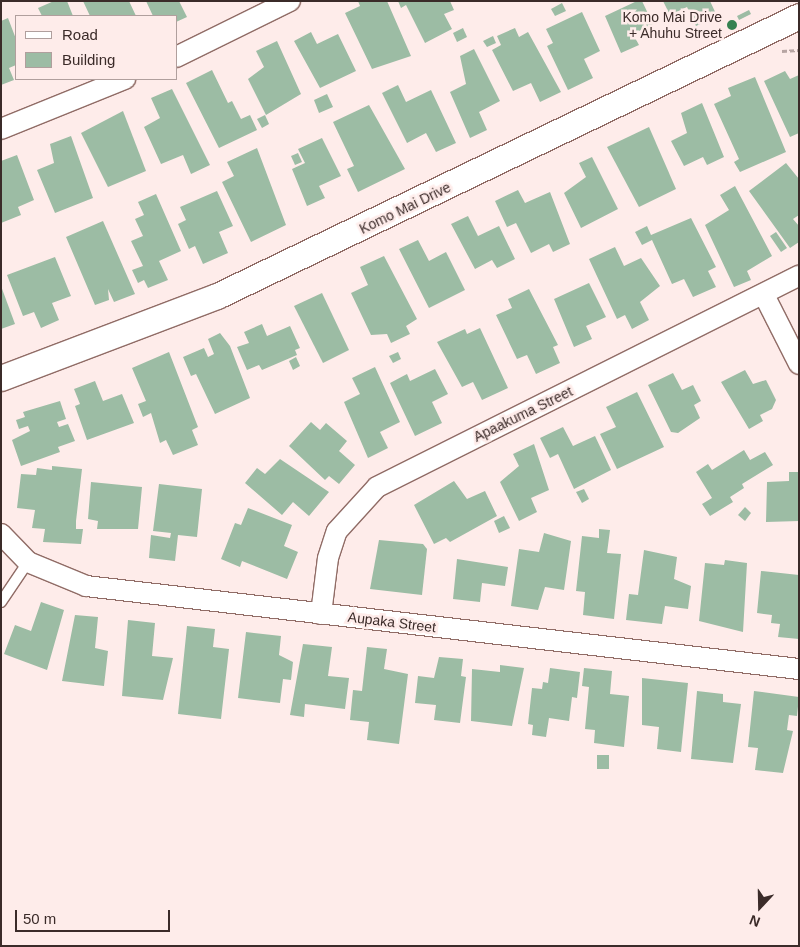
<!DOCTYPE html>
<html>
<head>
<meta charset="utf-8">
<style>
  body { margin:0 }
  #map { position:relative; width:800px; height:947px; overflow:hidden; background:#feecea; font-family:Arial,sans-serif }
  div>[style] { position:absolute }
  .building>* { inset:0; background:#9cbca4 }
  .path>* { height:3px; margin-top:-1.5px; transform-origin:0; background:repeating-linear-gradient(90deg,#b7a5a3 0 5px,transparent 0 7.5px) }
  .roads { filter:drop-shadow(1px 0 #906c66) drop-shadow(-1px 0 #906c66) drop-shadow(0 1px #906c66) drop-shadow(0 -1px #906c66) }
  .service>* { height:10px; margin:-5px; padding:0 5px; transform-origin:5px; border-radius:5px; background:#fff }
  .minor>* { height:20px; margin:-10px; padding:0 10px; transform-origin:10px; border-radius:10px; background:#fff }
  .tertiary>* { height:25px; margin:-12.5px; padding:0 12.5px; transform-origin:12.5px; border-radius:12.5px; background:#fff }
  .dots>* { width:14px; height:14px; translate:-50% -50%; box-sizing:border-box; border:2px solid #feecea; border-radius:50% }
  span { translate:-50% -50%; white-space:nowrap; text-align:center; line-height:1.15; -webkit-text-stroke:5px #feecea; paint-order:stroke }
  .poi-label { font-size:14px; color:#3b2b29 }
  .right { translate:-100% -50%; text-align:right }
  .street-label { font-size:14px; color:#3b2b29 }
  .frame { position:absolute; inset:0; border:2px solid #3b2b29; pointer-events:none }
  .legend { position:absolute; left:15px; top:15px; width:162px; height:65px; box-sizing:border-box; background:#feecea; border:1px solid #b09f9d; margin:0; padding:6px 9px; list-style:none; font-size:15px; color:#3b2b29 }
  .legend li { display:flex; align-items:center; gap:10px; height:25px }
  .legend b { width:25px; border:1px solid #b09f9d }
  .north { position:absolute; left:735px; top:882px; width:50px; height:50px; -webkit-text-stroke:4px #feecea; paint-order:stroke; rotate:201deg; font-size:14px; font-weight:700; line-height:20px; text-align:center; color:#3b2b29 }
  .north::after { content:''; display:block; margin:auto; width:18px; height:22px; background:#3b2b29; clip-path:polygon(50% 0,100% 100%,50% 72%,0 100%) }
  .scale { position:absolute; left:15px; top:910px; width:155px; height:22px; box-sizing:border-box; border:2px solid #3b2b29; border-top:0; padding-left:6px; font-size:15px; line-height:18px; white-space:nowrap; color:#3b2b29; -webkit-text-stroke:4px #feecea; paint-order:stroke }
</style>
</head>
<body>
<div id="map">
  <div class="building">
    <i style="clip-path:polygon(54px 1px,67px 1px,73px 16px,42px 16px,38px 8px)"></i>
    <i style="clip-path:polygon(83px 1px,129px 1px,136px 16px,90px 16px)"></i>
    <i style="clip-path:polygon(146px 1px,179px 1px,187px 17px,176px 22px,176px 16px,153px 16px)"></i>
    <i style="clip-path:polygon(358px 1px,387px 1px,411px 56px,372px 69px,345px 13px,360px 6px)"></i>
    <i style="clip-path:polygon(398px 1px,450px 1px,454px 10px,444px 14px,452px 29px,425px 43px,406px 5px,401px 8px)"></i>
    <i style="clip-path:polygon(637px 1px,642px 1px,653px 24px,633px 34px,639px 45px,621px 53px,605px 16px)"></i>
    <i style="clip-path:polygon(663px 1px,710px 1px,717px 16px,696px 26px,687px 7px,670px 15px)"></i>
    <i style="clip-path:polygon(562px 3px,566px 11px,555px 16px,551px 9px)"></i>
    <i style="clip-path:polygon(749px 10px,751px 14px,739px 20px,737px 16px)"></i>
    <i style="clip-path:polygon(582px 12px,600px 51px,584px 59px,593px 78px,568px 90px,547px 46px,553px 43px,546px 29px)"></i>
    <i style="clip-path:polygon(8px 18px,16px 39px,16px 65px,9px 68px,14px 80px,1px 85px,1px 21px)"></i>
    <i style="clip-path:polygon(463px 28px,467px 37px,457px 42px,453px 33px)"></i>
    <i style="clip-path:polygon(515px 28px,519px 37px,528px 32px,561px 92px,540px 102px,531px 83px,513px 91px,492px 50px,501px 45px,497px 36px)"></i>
    <i style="clip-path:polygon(311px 32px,317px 44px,338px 34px,356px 71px,320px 88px,294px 41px)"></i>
    <i style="clip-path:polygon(493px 36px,496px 43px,487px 47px,483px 41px)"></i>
    <i style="clip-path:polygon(277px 41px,301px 94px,266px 115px,248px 79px,264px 67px,256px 51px)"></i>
    <i style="clip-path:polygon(474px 49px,500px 101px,479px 112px,487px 130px,470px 138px,450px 92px,466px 84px,460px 56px)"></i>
    <i style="clip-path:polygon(212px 70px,228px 103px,232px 101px,241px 119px,250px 115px,257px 130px,219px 148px,186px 83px)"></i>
    <i style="clip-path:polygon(785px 71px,790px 79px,799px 75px,799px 133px,790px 137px,764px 81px)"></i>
    <i style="clip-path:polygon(755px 77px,786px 152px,740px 172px,734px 162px,739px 159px,714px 104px,731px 96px,728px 88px)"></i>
    <i style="clip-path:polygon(398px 85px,406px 102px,431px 90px,456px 143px,436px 152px,426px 133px,407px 143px,382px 93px)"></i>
    <i style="clip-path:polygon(172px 89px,210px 165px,191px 174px,183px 155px,161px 164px,144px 127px,160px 118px,151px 98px)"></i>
    <i style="clip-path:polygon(327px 94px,333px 107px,319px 113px,314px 100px)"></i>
    <i style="clip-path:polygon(702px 103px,724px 157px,707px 165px,703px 157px,684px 166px,671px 141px,687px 133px,681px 113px)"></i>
    <i style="clip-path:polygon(369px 105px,405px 169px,358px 192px,347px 169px,354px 166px,333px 122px)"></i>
    <i style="clip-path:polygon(123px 111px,146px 171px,108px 187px,81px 133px)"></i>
    <i style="clip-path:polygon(265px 115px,269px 124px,262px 128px,257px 119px)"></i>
    <i style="clip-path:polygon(649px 127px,676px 189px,639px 207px,607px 147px)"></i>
    <i style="clip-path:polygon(71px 136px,93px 198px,55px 213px,37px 170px,54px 163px,50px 144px)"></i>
    <i style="clip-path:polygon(322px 138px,341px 176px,319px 186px,325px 198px,307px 206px,292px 169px,305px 163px,298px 149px)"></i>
    <i style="clip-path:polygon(257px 148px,286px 225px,251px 242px,222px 182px,234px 176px,227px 162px)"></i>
    <i style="clip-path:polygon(298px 153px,302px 162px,295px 165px,291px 156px)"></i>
    <i style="clip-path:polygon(17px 155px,34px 200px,18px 207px,21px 215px,1px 223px,1px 161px)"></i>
    <i style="clip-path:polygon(592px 157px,618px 209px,581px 228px,564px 193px,586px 177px,579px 163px)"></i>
    <i style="clip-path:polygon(786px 163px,799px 179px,799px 215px,793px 219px,799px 226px,799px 242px,790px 248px,749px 191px)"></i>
    <i style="clip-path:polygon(735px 186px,772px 256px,747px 271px,751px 280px,734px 287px,705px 225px,729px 210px,720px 195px)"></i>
    <i style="clip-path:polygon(518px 190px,525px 203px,550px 192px,570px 244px,553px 252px,549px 244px,531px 253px,516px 223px,507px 227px,495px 201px)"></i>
    <i style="clip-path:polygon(217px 191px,233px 226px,219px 232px,228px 253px,203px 264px,195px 246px,189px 249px,178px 224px,186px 220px,180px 207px)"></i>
    <i style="clip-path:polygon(156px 194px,181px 251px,159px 261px,168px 280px,148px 288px,144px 280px,138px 283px,132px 270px,143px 266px,131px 241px,143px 236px,135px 219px,144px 215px,138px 202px)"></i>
    <i style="clip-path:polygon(468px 216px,478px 236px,499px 226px,515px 259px,497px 268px,492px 260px,475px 269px,451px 224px)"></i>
    <i style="clip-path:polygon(691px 218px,716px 267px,708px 271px,716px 287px,693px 297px,684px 279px,672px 284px,652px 240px,642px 245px,635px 232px,647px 226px,651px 235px)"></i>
    <i style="clip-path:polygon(103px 221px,135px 294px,114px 302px,108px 289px,109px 300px,95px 305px,66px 237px)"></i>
    <i style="clip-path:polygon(776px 232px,787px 248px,781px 252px,770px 236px)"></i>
    <i style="clip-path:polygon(418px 240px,429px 261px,446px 252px,465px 290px,429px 308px,399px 249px)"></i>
    <i style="clip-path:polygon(615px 247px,624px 266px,641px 258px,660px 286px,640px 302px,649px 320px,632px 329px,625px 315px,617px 319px,589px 259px)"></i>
    <i style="clip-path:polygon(384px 256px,417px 319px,406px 326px,410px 334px,391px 343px,387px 334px,371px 335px,351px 293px,368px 285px,360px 267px)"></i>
    <i style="clip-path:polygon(55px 257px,71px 296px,52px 303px,59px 320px,41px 328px,34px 312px,23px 316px,7px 275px)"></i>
    <i style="clip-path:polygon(589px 283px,606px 317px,586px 326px,592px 339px,574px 347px,554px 299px)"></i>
    <i style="clip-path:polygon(1px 286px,15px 324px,1px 329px)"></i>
    <i style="clip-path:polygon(529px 289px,558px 345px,553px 347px,560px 363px,536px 374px,527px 355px,517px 359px,496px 315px,512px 308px,508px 299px)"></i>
    <i style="clip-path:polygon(322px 293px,349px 350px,323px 363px,294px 306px)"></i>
    <i style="clip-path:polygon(262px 324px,267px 336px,290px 326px,300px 348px,295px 350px,297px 355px,262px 370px,259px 365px,247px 370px,237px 347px,249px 343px,244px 332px)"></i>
    <i style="clip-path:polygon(480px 328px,508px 388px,482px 400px,473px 382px,462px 387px,437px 342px,465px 329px,467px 334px)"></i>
    <i style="clip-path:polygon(220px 333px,230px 346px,250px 398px,215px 414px,196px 374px,191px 376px,183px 357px,204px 348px,208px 357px,214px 354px,208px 339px)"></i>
    <i style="clip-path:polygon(169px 352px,198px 427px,192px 430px,198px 445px,173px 455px,166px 440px,160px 443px,151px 413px,143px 417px,138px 404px,146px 401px,132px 368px)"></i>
    <i style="clip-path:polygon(398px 352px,401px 359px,393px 363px,389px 356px)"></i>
    <i style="clip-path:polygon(296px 357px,300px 366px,293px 370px,289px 361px)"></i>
    <i style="clip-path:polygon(375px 367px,400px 422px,380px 432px,388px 448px,368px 458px,344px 402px,360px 394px,352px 378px)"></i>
    <i style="clip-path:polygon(435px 369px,448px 394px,432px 402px,442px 423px,415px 436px,390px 383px,407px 374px,410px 381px)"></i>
    <i style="clip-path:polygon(745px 370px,753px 384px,766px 380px,776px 400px,772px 409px,760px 415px,763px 421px,749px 429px,721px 382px)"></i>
    <i style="clip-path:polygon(673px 373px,682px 390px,693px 385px,701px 401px,694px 405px,700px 418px,678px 433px,671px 432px,648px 385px)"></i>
    <i style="clip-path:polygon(95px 381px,103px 401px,122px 394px,134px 423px,87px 440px,75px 406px,80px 404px,74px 389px)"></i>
    <i style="clip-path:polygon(637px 392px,664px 447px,617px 469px,600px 434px,616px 427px,606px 407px)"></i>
    <i style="clip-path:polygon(60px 401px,66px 419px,57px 422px,59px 427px,68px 424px,75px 441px,58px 447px,60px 452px,21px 466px,12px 440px,30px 431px,28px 426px,19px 429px,16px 420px,25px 417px,23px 412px)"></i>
    <i style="clip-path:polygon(311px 422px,320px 430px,326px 423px,347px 441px,339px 451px,355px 465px,339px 484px,329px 476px,325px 480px,289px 446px)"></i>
    <i style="clip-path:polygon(563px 427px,573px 446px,595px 436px,611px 470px,574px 489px,558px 454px,550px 458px,540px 438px)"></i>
    <i style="clip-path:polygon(534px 444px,549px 490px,531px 498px,537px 512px,519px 521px,500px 482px,519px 466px,513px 454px)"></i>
    <i style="clip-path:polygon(744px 450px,750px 460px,765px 452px,773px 465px,742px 484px,744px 488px,730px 497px,733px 502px,710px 516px,702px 504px,712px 498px,696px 472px,708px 464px,712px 470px)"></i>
    <i style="clip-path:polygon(280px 459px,329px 492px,309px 516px,293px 502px,282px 515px,245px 483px,257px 468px,265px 474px)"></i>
    <i style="clip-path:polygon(52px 466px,82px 469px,76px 521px,76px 529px,83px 529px,81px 544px,43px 542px,45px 529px,32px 528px,35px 510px,17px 508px,21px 474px,36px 475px,37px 468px,52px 470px)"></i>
    <i style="clip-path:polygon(789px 472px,799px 472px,799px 521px,766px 522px,767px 482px,789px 481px)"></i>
    <i style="clip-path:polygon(454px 481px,467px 499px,485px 491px,497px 516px,450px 542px,446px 538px,434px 544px,414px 505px)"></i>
    <i style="clip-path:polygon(91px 482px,142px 487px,138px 529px,97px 529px,98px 521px,88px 519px)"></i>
    <i style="clip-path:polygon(159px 484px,202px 489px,197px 537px,178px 535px,175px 561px,149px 558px,151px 535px,170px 538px,171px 533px,153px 531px)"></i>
    <i style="clip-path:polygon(584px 489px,589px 499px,582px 503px,576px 492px)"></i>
    <i style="clip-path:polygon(745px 507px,751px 513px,745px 521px,738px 515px)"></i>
    <i style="clip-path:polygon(248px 508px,292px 525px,284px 546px,298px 552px,287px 579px,242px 561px,240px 567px,221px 559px,235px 523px,241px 525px)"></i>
    <i style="clip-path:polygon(504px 516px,510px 528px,499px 533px,494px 521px)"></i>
    <i style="clip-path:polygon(599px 529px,610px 530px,607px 553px,621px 554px,614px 619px,583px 615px,585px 592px,576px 591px,582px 536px,599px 538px)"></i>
    <i style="clip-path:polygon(544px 533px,571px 541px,564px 590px,545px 587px,538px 610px,511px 606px,519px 549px,539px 552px)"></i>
    <i style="clip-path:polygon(379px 540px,423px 544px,427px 549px,422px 595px,370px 589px)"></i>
    <i style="clip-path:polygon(644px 550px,677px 557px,674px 579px,691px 586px,688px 609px,665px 606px,662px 624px,626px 620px,629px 594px,638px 595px)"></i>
    <i style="clip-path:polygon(457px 559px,508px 567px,505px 586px,482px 583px,480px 602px,453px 599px)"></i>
    <i style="clip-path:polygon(725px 560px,747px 563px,743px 632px,699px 621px,705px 563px,724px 565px)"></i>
    <i style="clip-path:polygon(761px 571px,799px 575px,799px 639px,778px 637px,780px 624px,771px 623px,772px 615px,757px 613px)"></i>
    <i style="clip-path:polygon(41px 602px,64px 610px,47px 670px,4px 654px,15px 625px,31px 631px)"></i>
    <i style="clip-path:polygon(75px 615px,98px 617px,95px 648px,108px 651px,104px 686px,62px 681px)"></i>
    <i style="clip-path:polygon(128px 620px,155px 623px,152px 656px,173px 658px,163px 700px,122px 696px)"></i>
    <i style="clip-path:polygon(187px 626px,215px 629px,213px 647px,229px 649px,221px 719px,178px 714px)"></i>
    <i style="clip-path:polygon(246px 632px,281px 636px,279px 655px,293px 662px,291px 680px,283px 679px,280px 703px,238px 698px)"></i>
    <i style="clip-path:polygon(303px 644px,332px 647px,328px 676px,349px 678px,345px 709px,305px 704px,304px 717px,290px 715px)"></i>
    <i style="clip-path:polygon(367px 647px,387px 649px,384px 669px,408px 674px,399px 744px,367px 740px,369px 722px,350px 720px,353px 690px,362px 691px)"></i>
    <i style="clip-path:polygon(439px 657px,463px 659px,461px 676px,466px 677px,460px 723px,434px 720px,436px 705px,415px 703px,418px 676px,434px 678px)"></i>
    <i style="clip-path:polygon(500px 665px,524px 668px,512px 726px,471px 721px,472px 669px,500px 672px)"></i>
    <i style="clip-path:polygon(550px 668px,580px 672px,577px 698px,572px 697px,569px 721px,549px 718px,546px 737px,532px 735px,533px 725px,528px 724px,532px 688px,542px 689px,543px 682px,548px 683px)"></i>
    <i style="clip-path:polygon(584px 668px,612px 671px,610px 694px,629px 696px,624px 747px,594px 743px,595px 730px,585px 729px,589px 687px,582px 686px)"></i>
    <i style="clip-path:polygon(642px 678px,688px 683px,681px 752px,657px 749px,659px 727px,642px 725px)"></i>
    <i style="clip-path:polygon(697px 691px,723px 694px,723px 702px,741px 704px,733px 763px,691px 759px)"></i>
    <i style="clip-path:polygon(754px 691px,799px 697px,797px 716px,789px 715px,787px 730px,793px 731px,783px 773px,755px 770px,758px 748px,748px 747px)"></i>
    <i style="clip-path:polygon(597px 755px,609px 755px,609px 769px,597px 769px)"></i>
  </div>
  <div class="path">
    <i style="left:782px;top:51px;width:17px;rotate:-3deg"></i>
  </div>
  <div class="roads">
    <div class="service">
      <i style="left:1px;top:602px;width:48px;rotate:-56deg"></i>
    </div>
    <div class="minor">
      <i style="left:176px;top:57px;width:127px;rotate:-26.2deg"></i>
      <i style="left:1px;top:129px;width:134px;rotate:-22deg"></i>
      <i style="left:765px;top:297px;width:75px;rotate:63.1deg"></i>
      <i style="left:1px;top:534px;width:39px;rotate:46deg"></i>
      <i style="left:28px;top:562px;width:63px;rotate:22.5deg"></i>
      <i style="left:86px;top:586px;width:718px;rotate:6.64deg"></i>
      <i style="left:321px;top:614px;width:56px;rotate:-82.9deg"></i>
      <i style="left:328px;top:558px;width:28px;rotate:-72deg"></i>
      <i style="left:337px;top:531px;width:59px;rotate:-47.7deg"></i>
      <i style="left:377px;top:487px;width:472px;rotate:-26.6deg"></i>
    </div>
    <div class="tertiary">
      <i style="left:1px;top:378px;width:231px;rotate:-20.8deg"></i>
      <i style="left:217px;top:296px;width:646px;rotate:-25.69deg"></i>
    </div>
  </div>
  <div class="dots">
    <i style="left:732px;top:25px;background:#358251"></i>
  </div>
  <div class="poi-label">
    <span class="right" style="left:722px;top:25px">Komo Mai Drive<br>+ Ahuhu Street</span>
  </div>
  <div class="street-label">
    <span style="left:405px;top:208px;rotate:-26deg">Komo Mai Drive</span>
    <span style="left:523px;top:414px;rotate:-26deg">Apaakuma Street</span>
    <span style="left:392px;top:622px;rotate:7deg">Aupaka Street</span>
  </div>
  <div class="frame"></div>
  <ul class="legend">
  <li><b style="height:6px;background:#fff"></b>Road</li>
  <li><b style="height:14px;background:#9cbca4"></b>Building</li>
  </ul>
  <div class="north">N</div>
  <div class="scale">50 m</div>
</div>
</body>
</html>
